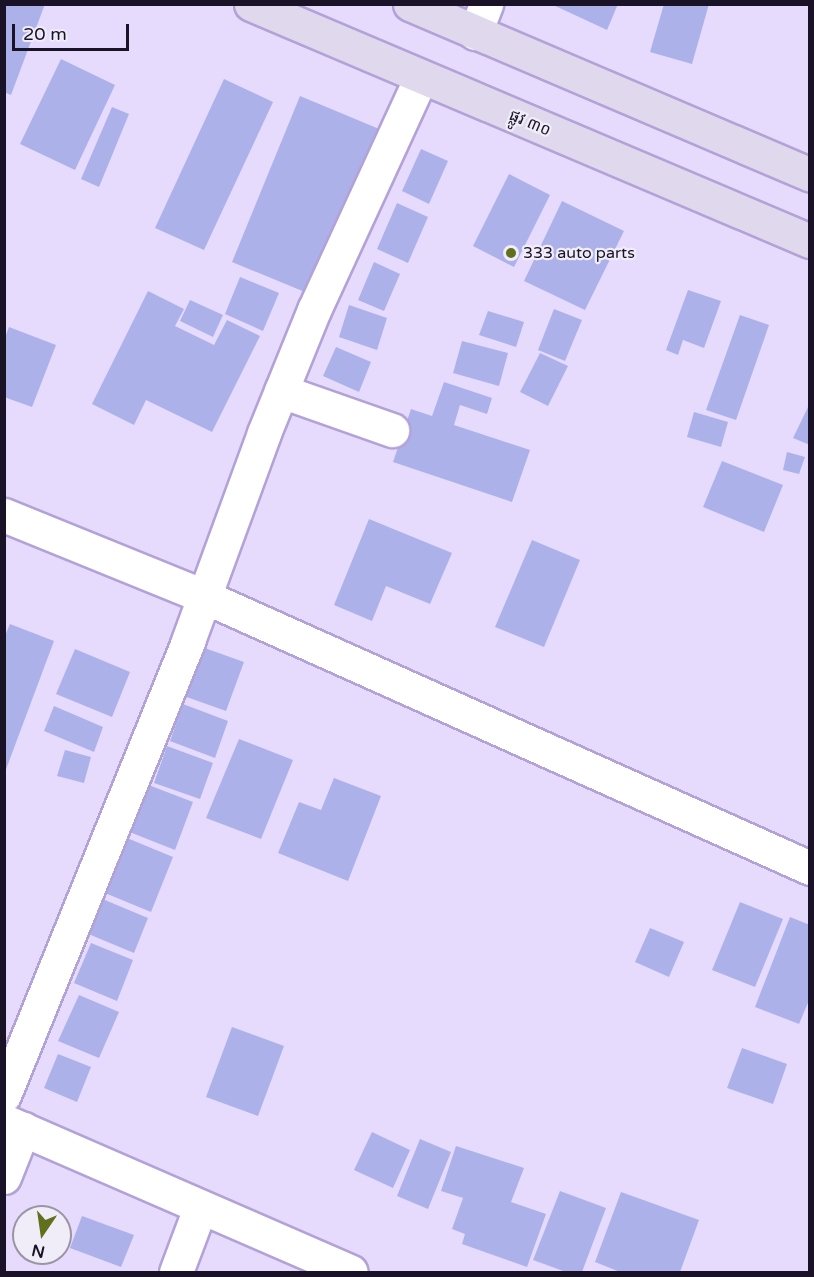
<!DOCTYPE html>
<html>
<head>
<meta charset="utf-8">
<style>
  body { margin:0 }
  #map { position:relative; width:814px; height:1277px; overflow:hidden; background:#e6dbfd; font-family:"Varela Round","Noto Sans Khmer",sans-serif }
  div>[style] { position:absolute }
  .building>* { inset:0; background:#acb2e9 }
  .roads { filter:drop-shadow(2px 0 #b3a2d7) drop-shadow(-2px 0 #b3a2d7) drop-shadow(0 2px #b3a2d7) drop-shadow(0 -2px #b3a2d7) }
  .street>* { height:33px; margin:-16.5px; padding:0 16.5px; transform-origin:16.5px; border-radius:16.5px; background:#fff }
  .secondary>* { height:33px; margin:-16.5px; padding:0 16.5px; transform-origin:16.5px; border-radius:16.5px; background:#e0d9ed }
  .dots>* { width:16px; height:16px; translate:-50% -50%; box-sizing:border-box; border:3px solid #f0ecf8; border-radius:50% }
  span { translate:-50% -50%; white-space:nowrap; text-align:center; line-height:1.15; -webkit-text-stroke:4.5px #f0ecf8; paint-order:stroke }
  .street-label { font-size:16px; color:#1a1327 }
  .poi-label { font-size:16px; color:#1a1327 }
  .left { translate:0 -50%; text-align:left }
  .frame { position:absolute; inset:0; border:6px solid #1a1327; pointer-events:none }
  .north { position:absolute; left:12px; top:1205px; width:60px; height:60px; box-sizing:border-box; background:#f0ecf8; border:2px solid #9a95a4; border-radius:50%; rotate:193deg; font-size:16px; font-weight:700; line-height:24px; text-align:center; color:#1a1327 }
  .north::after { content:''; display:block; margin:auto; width:21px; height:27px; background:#60701c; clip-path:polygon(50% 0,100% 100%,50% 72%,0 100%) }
  .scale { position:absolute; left:12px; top:24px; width:117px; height:27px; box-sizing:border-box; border:3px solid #1a1327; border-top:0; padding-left:8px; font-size:18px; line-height:21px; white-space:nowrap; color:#1a1327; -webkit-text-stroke:4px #f0ecf8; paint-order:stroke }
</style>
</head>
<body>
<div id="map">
  <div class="building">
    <i style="clip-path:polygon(4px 4px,45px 4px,11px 95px,4px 92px)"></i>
    <i style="clip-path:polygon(551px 4px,618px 4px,607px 30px)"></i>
    <i style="clip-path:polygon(664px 4px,709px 4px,692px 64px,650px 52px)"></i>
    <i style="clip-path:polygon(61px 59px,115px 85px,75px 170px,20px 144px)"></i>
    <i style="clip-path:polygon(224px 79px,273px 102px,204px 250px,155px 228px)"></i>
    <i style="clip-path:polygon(300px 96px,384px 131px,317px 297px,232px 262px)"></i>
    <i style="clip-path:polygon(112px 107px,129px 114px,99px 187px,81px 179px)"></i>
    <i style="clip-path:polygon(421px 149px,448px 161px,429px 204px,402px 191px)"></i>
    <i style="clip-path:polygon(509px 174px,550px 195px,514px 267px,473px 246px)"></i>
    <i style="clip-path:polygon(562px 201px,624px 231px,585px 310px,524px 281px)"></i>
    <i style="clip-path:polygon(397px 203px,428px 217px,408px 263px,377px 249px)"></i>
    <i style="clip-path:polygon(374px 262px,400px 274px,384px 311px,358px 300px)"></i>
    <i style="clip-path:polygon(240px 277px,279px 293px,263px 331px,225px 314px)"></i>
    <i style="clip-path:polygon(688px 290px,721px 301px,704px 348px,683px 340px,678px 355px,666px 350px)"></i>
    <i style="clip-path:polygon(148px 291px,184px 309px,175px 326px,214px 345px,227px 320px,260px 336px,212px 432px,146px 400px,134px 425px,92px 404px)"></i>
    <i style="clip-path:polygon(190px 300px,223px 315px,213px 337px,180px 321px)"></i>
    <i style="clip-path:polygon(349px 305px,387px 318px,377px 350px,339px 337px)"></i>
    <i style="clip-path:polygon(554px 309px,582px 320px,565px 361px,538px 350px)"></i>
    <i style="clip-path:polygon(488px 311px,524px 322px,516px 347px,479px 335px)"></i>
    <i style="clip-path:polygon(740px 315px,769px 325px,736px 420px,706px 410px)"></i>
    <i style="clip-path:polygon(9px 327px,56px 345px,32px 407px,4px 397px,4px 340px)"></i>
    <i style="clip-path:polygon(462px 341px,508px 353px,499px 386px,453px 373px)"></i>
    <i style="clip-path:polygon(336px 347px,371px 362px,359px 392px,323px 376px)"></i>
    <i style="clip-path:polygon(540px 353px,568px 366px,548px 406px,520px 392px)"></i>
    <i style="clip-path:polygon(444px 382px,492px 398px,487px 414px,460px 405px,454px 425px,530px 450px,512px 502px,393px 462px,411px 409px,432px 416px)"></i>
    <i style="clip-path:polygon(810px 403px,810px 445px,793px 438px)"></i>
    <i style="clip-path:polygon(694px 412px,728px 422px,721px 447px,687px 437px)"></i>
    <i style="clip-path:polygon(787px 452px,805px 457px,799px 474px,783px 470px)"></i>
    <i style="clip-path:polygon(722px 461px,783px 485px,764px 532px,703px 507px)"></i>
    <i style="clip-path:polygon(369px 519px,452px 553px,430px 604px,386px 586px,372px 621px,334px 605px)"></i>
    <i style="clip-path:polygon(532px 540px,580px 560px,544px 647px,495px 627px)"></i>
    <i style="clip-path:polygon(10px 624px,54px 641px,5px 772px,4px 638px)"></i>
    <i style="clip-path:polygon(199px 646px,244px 662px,226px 711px,181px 695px)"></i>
    <i style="clip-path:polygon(75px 649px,130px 672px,112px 717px,56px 694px)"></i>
    <i style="clip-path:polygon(183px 704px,228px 721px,215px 758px,170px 741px)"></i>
    <i style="clip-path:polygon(54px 706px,103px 727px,94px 752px,44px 731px)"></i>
    <i style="clip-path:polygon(239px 739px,293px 760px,261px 839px,206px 818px)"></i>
    <i style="clip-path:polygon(167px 746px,213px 763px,200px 799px,154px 783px)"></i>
    <i style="clip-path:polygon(65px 750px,91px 757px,84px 783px,57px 776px)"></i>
    <i style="clip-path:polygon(334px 778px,381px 796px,348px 881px,278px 853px,299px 802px,321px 810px)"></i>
    <i style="clip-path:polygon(146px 784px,193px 802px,175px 850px,127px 831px)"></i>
    <i style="clip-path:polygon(127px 838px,173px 857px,151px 912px,105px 893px)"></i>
    <i style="clip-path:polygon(100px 898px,148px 918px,134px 953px,86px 933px)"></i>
    <i style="clip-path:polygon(740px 902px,783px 919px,755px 987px,712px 970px)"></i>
    <i style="clip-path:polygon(790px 917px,810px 925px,810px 998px,799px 1024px,755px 1007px)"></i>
    <i style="clip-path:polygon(650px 928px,684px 942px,669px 977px,635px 962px)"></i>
    <i style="clip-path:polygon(91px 943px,133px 960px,117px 1001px,74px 983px)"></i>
    <i style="clip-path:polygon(79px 995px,119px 1012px,99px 1058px,58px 1041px)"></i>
    <i style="clip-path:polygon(232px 1027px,284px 1046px,258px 1116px,206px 1097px)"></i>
    <i style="clip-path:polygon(742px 1048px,787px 1064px,773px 1104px,727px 1088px)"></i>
    <i style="clip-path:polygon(58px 1054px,91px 1067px,77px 1102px,44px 1088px)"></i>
    <i style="clip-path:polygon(372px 1132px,410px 1150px,393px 1188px,354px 1170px)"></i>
    <i style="clip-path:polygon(420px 1139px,451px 1152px,428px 1209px,397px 1196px)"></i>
    <i style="clip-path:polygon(456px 1146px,524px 1168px,511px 1202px,546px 1214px,527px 1267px,462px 1244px,465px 1234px,452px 1229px,463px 1198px,441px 1191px)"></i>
    <i style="clip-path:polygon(560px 1191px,606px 1208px,582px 1272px,566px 1272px,533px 1260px)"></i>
    <i style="clip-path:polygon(621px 1192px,699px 1220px,680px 1272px,620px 1272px,595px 1262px)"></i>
    <i style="clip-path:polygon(82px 1216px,134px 1235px,121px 1267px,70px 1248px)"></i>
  </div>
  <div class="roads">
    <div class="street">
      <i style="left:475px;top:33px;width:31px;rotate:-69deg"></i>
      <i style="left:281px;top:391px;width:118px;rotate:19.4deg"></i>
      <i style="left:4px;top:515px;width:215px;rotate:22.1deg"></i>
      <i style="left:203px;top:596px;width:665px;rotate:24.14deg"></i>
      <i style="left:4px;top:1095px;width:490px;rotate:-67.9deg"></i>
      <i style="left:188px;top:641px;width:221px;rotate:-69.9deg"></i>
      <i style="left:264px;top:433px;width:133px;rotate:-67.9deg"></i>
      <i style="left:314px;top:310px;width:256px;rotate:-65.3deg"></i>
      <i style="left:4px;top:1121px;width:378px;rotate:23.5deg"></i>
      <i style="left:4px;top:1177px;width:52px;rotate:-68.4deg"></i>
      <i style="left:176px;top:1272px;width:68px;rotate:-69.4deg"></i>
    </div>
    <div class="secondary">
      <i style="left:251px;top:4px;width:607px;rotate:22.98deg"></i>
      <i style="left:410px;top:4px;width:435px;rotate:23.1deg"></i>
    </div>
  </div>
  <div class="dots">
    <i style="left:511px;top:253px;background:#60701c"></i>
  </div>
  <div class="street-label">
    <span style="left:530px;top:123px;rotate:23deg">ផ្លូវ ៣០</span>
  </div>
  <div class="poi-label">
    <span class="left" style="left:523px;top:253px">333 auto parts</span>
  </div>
  <div class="frame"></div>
  <div class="north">N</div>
  <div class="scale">20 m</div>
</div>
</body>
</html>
